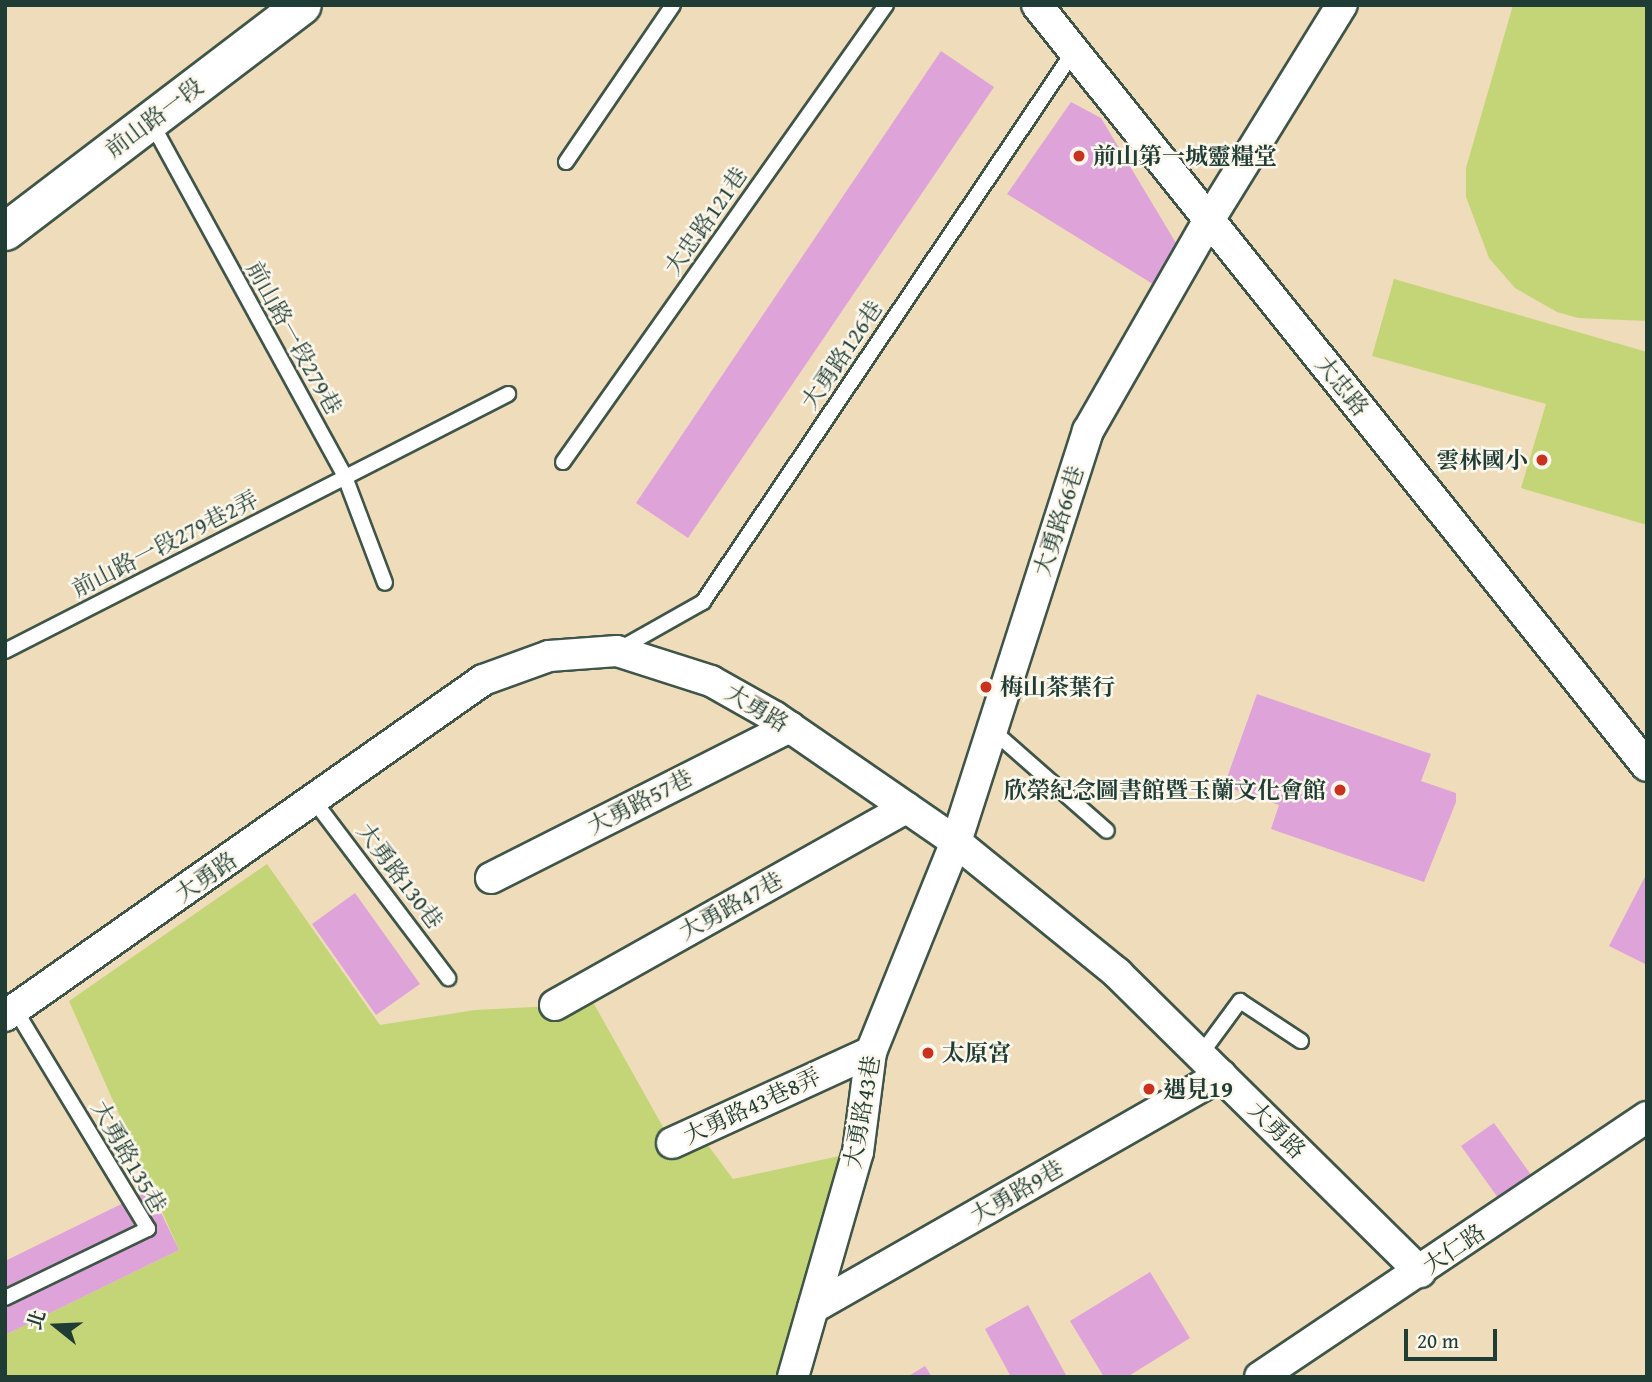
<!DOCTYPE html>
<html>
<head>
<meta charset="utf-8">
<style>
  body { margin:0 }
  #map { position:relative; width:1652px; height:1382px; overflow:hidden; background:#efdcba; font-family:"Gentium Book Plus","Noto Serif TC",serif }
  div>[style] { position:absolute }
  .green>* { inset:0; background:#c4d577 }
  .building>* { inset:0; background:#dea4d9 }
  .roads { filter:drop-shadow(2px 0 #3e5548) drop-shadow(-2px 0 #3e5548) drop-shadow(0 2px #3e5548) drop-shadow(0 -2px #3e5548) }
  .service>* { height:14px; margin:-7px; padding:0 7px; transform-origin:7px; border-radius:7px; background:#fff }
  .minor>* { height:30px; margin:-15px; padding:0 15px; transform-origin:15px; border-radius:15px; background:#fff }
  .tertiary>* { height:37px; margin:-18.5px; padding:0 18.5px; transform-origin:18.5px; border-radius:18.5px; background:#fff }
  .dots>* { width:19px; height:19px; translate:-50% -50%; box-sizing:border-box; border:4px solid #fbf7ec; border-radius:50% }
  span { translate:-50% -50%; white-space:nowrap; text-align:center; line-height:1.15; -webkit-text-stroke:5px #fbf7ec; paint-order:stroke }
  .street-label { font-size:23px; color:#1f3d34 }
  .poi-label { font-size:23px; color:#1f3d34; font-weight:700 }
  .left { translate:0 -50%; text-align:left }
  .right { translate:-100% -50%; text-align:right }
  .frame { position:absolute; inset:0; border:7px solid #1f3d34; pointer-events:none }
  .north { position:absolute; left:21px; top:1291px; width:70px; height:70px; -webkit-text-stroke:5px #fbf7ec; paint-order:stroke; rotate:288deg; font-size:19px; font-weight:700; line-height:28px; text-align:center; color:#1f3d34 }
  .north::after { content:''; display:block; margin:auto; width:24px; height:32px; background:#1f3d34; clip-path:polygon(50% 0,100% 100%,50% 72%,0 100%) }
  .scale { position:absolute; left:1404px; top:1329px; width:93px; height:32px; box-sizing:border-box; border:4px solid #1f3d34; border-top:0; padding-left:9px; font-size:21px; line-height:24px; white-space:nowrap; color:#1f3d34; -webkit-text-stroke:5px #fbf7ec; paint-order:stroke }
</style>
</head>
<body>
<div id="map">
  <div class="green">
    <i style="clip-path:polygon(1513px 5px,1647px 5px,1647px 321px,1578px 318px,1557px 312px,1515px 288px,1489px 258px,1466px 197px,1466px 168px)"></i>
    <i style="clip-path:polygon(1394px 279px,1647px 352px,1647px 525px,1521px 488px,1546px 404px,1372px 356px)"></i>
    <i style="clip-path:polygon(267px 864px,380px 1025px,475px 1010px,594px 1004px,672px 1143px,704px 1140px,733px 1179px,858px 1152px,786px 1377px,5px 1377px,5px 1335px,179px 1250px,69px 1001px)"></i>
  </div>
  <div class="building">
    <i style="clip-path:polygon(941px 51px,994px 87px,688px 538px,636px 503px)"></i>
    <i style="clip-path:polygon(1071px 102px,1101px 118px,1176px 243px,1156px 286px,1007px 194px)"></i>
    <i style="clip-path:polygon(1257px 694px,1431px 754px,1421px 781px,1456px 793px,1456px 802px,1424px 882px,1271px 829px,1279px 805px,1224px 786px)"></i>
    <i style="clip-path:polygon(1647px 873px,1647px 965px,1609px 946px)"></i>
    <i style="clip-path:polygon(355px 893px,420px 984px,376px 1015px,312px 924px)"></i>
    <i style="clip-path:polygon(1494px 1123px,1534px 1179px,1501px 1202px,1461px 1146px)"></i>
    <i style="clip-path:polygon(150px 1190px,179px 1250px,5px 1335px,5px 1261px)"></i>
    <i style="clip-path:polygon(1150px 1272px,1190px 1338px,1127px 1377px,1104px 1377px,1070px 1321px)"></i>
    <i style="clip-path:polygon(1028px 1305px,1067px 1377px,1011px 1377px,985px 1329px)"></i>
    <i style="clip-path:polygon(925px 1366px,932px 1377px,907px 1377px)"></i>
  </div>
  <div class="roads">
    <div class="service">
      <i style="left:151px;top:122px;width:405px;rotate:61.3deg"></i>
      <i style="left:345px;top:477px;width:113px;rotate:69.3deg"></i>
      <i style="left:566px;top:162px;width:190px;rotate:-55.7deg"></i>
      <i style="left:563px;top:462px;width:560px;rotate:-54.75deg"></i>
      <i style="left:618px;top:650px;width:98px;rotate:-29.5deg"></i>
      <i style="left:703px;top:602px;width:664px;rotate:-56.05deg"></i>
      <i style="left:5px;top:651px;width:565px;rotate:-27.06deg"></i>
      <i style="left:991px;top:729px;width:154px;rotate:41.3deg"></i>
      <i style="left:315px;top:802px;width:221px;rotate:52.9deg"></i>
      <i style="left:1201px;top:1054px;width:66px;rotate:-53.7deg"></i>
      <i style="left:1240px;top:1001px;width:73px;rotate:33.3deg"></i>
      <i style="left:5px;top:1298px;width:159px;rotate:-25.8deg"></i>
      <i style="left:148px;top:1229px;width:257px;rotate:-121.2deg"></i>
    </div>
    <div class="minor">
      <i style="left:1037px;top:5px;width:975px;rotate:51.29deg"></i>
      <i style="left:491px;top:878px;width:335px;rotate:-26.8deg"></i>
      <i style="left:555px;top:1005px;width:403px;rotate:-29.3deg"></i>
      <i style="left:5px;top:1016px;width:584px;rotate:-35.1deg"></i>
      <i style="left:483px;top:680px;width:70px;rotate:-20deg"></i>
      <i style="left:549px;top:656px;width:68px;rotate:-4.2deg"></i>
      <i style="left:617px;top:651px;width:99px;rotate:17.7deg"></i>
      <i style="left:711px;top:681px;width:73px;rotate:29.4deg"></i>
      <i style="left:775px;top:717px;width:220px;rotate:34.6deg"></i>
      <i style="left:956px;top:842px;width:208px;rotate:39.1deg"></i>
      <i style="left:1117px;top:973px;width:426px;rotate:44.6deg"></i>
      <i style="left:672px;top:1143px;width:219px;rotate:-24.6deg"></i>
      <i style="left:813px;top:1308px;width:470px;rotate:-29.7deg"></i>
      <i style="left:793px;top:1377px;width:234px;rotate:-73.9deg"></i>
      <i style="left:858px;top:1152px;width:101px;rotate:-82.6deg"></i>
      <i style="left:871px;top:1052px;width:227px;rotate:-68deg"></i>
      <i style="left:956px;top:842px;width:432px;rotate:-72.2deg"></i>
      <i style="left:1088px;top:431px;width:243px;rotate:-60.2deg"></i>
      <i style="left:1209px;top:220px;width:253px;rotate:-58.3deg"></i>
      <i style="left:1260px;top:1377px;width:466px;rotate:-33.9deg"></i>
    </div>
    <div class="tertiary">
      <i style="left:5px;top:231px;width:373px;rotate:-37.3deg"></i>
    </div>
  </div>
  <div class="dots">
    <i style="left:1079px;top:156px;background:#c8321e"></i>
    <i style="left:1542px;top:460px;background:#c8321e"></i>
    <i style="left:986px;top:687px;background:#c8321e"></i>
    <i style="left:1340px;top:790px;background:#c8321e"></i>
    <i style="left:928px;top:1053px;background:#c8321e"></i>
    <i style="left:1149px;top:1089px;background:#c8321e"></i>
  </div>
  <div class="street-label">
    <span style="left:154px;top:118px;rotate:-37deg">前山路一段</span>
    <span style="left:706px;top:221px;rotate:-55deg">大忠路121巷</span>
    <span style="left:294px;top:338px;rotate:61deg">前山路一段279巷</span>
    <span style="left:842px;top:355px;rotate:-56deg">大勇路126巷</span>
    <span style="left:1342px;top:386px;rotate:51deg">大忠路</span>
    <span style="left:1059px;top:521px;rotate:-72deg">大勇路66巷</span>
    <span style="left:165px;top:544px;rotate:-27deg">前山路一段279巷2弄</span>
    <span style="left:757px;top:708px;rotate:31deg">大勇路</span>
    <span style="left:640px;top:802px;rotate:-27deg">大勇路57巷</span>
    <span style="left:400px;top:876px;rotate:53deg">大勇路130巷</span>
    <span style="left:206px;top:877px;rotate:-35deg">大勇路</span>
    <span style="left:731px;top:906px;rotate:-29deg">大勇路47巷</span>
    <span style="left:752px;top:1106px;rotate:-25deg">大勇路43巷8弄</span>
    <span style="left:862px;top:1112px;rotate:-80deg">大勇路43巷</span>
    <span style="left:1277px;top:1130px;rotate:45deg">大勇路</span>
    <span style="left:129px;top:1157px;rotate:60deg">大勇路135巷</span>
    <span style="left:1017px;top:1192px;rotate:-30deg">大勇路9巷</span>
    <span style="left:1454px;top:1249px;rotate:-34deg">大仁路</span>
  </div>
  <div class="poi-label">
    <span class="left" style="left:1093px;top:156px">前山第一城靈糧堂</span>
    <span class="right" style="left:1528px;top:460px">雲林國小</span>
    <span class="left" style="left:1000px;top:687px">梅山茶葉行</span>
    <span class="right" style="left:1326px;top:790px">欣榮紀念圖書館暨玉蘭文化會館</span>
    <span class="left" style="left:942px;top:1053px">太原宮</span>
    <span class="left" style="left:1163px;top:1089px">遇見19</span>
  </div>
  <div class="frame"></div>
  <div class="north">北</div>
  <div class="scale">20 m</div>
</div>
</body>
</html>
